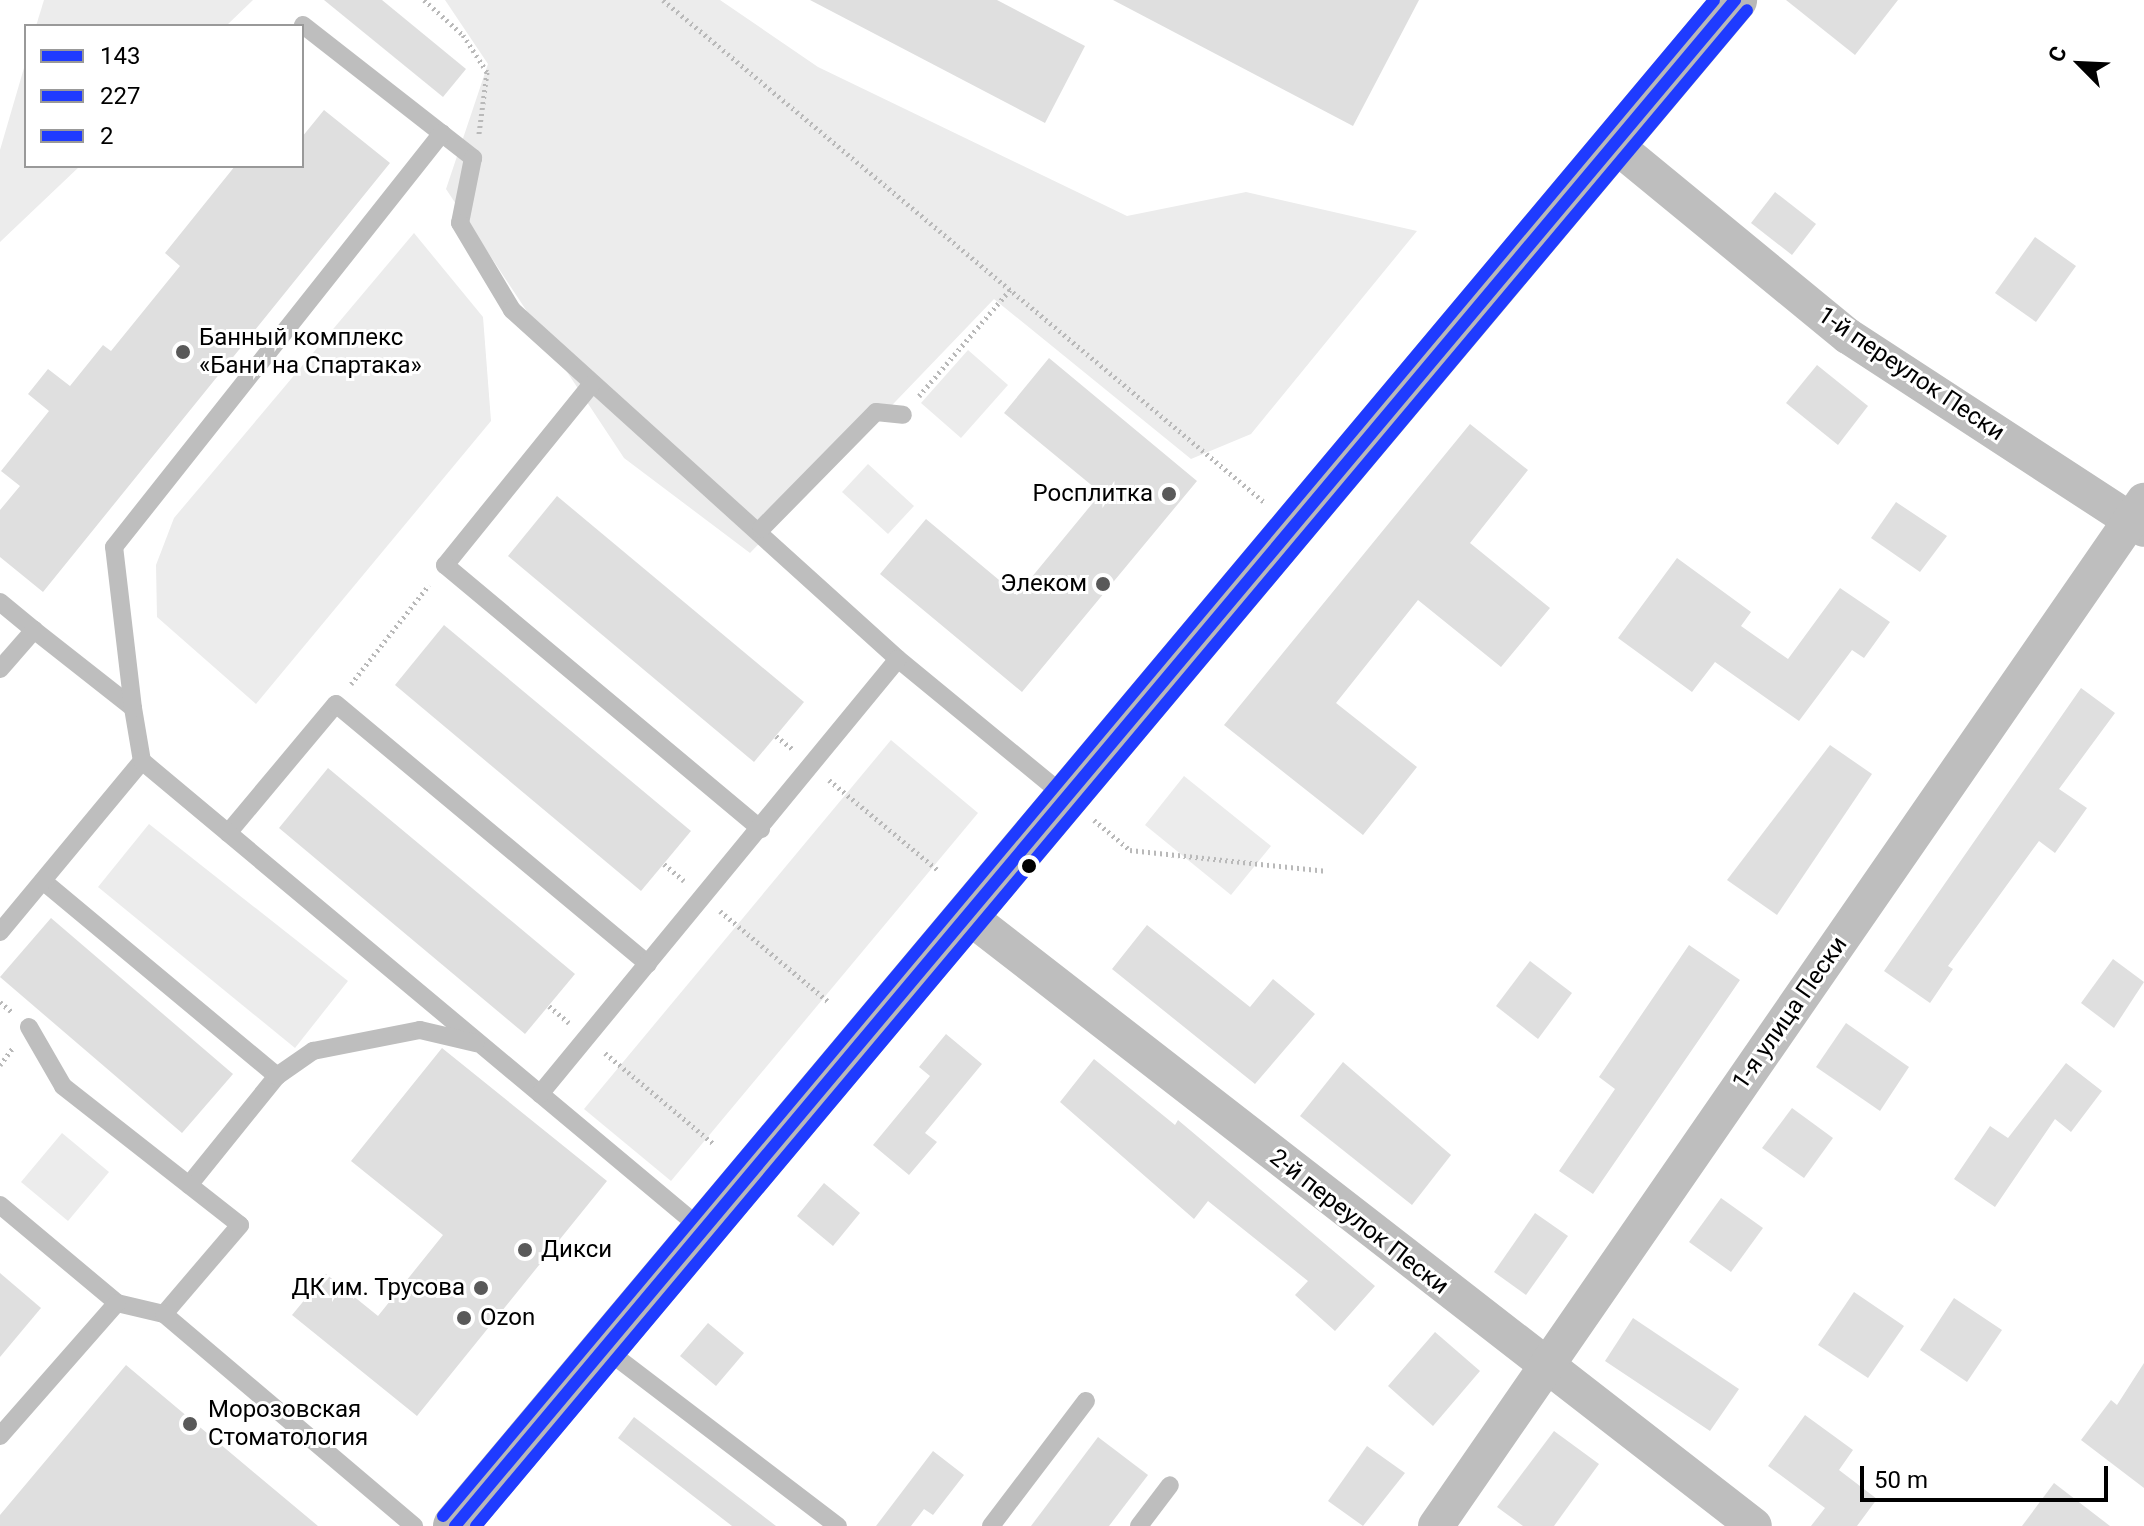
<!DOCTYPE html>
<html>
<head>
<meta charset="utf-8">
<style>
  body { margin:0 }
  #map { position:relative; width:2144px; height:1526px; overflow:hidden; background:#fff; font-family:Roboto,sans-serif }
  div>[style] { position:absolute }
  .green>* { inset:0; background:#ececec }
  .building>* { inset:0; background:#dfdfdf }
  .path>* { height:5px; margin-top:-2.5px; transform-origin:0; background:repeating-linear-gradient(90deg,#b9b9b9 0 2px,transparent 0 6px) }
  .lane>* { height:18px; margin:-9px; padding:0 9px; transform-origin:9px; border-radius:9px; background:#bebebe }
  .street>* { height:36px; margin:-18px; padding:0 18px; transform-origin:18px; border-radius:18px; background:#bebebe }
  .secondary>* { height:44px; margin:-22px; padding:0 22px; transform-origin:22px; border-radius:22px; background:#b8b8b8 }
  .bus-1>* { height:12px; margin:-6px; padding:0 6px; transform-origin:6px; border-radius:6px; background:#1f3bff }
  .bus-2>* { height:12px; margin:-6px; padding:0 6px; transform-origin:6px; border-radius:6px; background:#1f3bff }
  .bus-3>* { height:12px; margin:-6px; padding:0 6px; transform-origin:6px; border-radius:6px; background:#1f3bff }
  .dots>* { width:22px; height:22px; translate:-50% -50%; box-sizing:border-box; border:4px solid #fff; border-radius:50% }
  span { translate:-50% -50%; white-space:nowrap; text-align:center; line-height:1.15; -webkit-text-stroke:6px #fff; paint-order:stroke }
  .poi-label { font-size:24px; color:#000 }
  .left { translate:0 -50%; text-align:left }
  .right { translate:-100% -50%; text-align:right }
  .street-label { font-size:24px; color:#000 }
  .legend { position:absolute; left:24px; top:24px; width:280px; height:144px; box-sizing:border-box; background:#fff; border:2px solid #999; margin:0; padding:10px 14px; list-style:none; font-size:24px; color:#000 }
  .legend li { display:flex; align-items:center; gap:16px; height:40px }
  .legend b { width:40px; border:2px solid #999 }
  .north { position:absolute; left:2040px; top:24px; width:80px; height:80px; -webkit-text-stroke:6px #fff; paint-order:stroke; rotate:294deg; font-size:22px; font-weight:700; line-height:32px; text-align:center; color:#000 }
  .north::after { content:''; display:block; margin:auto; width:28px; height:36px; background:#000; clip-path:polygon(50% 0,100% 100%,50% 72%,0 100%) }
  .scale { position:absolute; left:1860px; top:1466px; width:248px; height:36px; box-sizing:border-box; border:4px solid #000; border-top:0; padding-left:10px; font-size:24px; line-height:28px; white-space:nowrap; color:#000; -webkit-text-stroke:6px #fff; paint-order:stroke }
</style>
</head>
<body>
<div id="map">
  <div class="green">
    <i style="clip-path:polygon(44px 0,253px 0,226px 26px,36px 26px)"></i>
    <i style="clip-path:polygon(445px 0,720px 0,818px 67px,1127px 216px,1246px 192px,1417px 231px,1251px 434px,1191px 459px,994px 299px,750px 553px,624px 458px,446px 189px,488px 64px)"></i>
    <i style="clip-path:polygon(26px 61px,26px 166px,80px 166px,0 242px,0 150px)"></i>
    <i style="clip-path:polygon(414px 233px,483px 317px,491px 421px,256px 704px,157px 617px,156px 565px,174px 518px)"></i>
    <i style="clip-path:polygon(968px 350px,1008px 385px,961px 438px,921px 403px)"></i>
    <i style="clip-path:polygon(868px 464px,914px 506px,888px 534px,842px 492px)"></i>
    <i style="clip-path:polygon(891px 740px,978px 813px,671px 1181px,584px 1109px)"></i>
    <i style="clip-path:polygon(1184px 776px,1271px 846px,1231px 895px,1145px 825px)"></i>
    <i style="clip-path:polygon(149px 824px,348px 981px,295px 1048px,98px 887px)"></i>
    <i style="clip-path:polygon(62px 1133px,109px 1172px,68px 1221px,21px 1182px)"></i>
  </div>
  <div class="building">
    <i style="clip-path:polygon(324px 0,382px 0,466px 69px,443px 97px)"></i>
    <i style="clip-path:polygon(810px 0,997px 0,1085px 46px,1045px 123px)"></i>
    <i style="clip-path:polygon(1113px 0,1419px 0,1353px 126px)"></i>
    <i style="clip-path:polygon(1786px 0,1898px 0,1855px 55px)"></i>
    <i style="clip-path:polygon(324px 110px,390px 163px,43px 592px,0 557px,0 510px,20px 486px,1px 471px,49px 411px,28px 394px,48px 369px,70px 386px,103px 345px,111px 351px,180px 266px,165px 253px,235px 166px,302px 166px,302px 137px)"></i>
    <i style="clip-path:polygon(1775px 192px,1816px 224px,1792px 255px,1751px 223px)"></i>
    <i style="clip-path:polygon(2035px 237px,2076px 266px,2036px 322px,1995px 293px)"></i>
    <i style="clip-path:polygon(1049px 358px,1197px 481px,1022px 692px,880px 574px,926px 519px,1017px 595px,1101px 493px,1004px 413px)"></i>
    <i style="clip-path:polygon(1817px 365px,1868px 406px,1838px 445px,1786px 403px)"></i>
    <i style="clip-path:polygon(1470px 424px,1528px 470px,1470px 543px,1550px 608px,1501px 667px,1418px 600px,1336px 703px,1417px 767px,1363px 835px,1224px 725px)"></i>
    <i style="clip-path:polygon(557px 496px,804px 702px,754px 762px,508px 556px)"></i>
    <i style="clip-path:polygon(1896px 502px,1947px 536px,1920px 572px,1871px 538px)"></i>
    <i style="clip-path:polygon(1677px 558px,1751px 612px,1741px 626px,1788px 659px,1840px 588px,1890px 622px,1864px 658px,1852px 650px,1799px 721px,1715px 662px,1692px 692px,1618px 638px)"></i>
    <i style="clip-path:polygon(444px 625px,691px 831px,641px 891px,395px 685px)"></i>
    <i style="clip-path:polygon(2081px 688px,2115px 713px,2059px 789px,2087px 808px,2055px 853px,2039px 841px,1948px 966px,1953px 969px,1930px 1003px,1884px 971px)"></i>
    <i style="clip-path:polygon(1830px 745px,1872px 774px,1777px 915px,1727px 880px)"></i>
    <i style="clip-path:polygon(328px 768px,575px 974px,525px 1034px,279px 828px)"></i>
    <i style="clip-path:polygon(51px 918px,233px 1074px,182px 1133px,0 977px)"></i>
    <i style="clip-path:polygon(1147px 925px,1250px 1007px,1273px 979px,1315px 1014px,1255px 1084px,1112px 969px)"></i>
    <i style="clip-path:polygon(1689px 945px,1740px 980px,1593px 1194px,1559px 1171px,1615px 1089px,1599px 1077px)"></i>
    <i style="clip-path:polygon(2113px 959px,2144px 982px,2114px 1028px,2081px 1003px)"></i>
    <i style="clip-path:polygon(1530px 961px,1572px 993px,1538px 1039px,1496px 1006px)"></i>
    <i style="clip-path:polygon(1846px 1023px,1909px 1067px,1880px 1111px,1816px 1067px)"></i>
    <i style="clip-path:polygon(946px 1034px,982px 1064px,925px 1133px,937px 1142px,909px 1175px,873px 1145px,930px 1076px,919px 1067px)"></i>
    <i style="clip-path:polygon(442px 1048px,607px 1181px,417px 1416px,292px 1315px,326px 1274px,378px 1316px,443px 1235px,351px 1161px)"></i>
    <i style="clip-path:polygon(1094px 1059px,1175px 1125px,1178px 1120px,1375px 1286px,1335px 1331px,1295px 1295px,1308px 1281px,1208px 1201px,1194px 1219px,1060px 1102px)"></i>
    <i style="clip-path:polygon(1343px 1062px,1451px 1155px,1412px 1205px,1300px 1116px)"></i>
    <i style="clip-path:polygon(2066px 1063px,2102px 1091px,2071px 1132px,2055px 1119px,1995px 1207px,1954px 1179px,1990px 1126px,2008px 1138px)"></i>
    <i style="clip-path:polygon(1792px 1108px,1833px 1138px,1804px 1178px,1762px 1148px)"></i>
    <i style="clip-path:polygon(824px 1183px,860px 1213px,833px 1246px,797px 1216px)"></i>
    <i style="clip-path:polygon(1721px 1198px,1763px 1228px,1731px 1272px,1689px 1242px)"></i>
    <i style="clip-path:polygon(1535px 1213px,1568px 1236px,1526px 1295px,1494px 1272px)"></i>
    <i style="clip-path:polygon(0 1273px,41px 1308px,0 1357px)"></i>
    <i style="clip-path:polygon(1854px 1292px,1904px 1326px,1868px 1378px,1818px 1345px)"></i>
    <i style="clip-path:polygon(1954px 1298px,2002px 1330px,1967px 1382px,1920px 1350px)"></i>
    <i style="clip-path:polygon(1633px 1318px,1739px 1389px,1710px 1431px,1605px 1361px)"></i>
    <i style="clip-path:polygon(708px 1323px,744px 1353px,716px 1386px,680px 1356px)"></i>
    <i style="clip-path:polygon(1435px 1332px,1480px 1371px,1433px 1426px,1388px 1386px)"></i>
    <i style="clip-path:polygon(2144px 1363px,2144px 1488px,2081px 1440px,2111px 1400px,2117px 1405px)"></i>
    <i style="clip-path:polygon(126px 1365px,251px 1470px,318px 1526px,0 1526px,0 1515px)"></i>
    <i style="clip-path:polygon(1805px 1415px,1853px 1450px,1839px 1470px,1877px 1499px,1857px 1526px,1811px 1526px,1825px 1508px,1768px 1466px)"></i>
    <i style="clip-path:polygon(634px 1417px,776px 1526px,732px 1526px,618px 1438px)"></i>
    <i style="clip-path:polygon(1554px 1431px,1599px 1464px,1554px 1526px,1523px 1526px,1497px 1507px)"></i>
    <i style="clip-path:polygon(1098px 1437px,1148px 1475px,1109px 1526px,1031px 1526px)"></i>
    <i style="clip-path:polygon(1367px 1446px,1405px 1473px,1363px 1526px,1328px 1501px)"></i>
    <i style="clip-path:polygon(933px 1451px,964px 1475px,933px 1515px,924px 1509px,911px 1526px,876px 1526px)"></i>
    <i style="clip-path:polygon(2054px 1483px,2110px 1526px,2022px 1526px)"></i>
  </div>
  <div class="path">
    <i style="left:424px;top:0;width:52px;rotate:41.9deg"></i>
    <i style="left:463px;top:35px;width:44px;rotate:57deg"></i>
    <i style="left:487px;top:72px;width:63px;rotate:97.4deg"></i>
    <i style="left:663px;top:0;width:783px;rotate:39.87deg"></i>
    <i style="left:919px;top:396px;width:140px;rotate:-49.4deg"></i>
    <i style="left:351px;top:684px;width:126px;rotate:-51.8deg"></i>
    <i style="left:776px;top:736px;width:23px;rotate:38deg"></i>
    <i style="left:829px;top:780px;width:143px;rotate:39.6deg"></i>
    <i style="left:1094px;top:820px;width:47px;rotate:39.8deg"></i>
    <i style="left:1130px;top:850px;width:196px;rotate:6.1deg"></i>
    <i style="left:664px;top:864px;width:26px;rotate:40deg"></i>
    <i style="left:720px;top:911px;width:143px;rotate:39.9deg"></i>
    <i style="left:0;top:1002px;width:16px;rotate:40deg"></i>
    <i style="left:549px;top:1006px;width:26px;rotate:40deg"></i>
    <i style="left:605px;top:1053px;width:142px;rotate:39.9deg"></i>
    <i style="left:0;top:1065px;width:21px;rotate:-53deg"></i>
  </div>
  <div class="lane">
    <i style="left:303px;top:25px;width:216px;rotate:38deg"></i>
    <i style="left:473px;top:158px;width:66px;rotate:101.3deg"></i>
    <i style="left:460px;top:223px;width:101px;rotate:59.1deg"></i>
    <i style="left:512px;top:310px;width:520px;rotate:42.12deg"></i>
    <i style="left:898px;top:659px;width:217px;rotate:39.4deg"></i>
    <i style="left:591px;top:385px;width:232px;rotate:129deg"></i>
    <i style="left:445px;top:565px;width:412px;rotate:39.9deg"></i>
    <i style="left:761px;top:529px;width:164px;rotate:-45.5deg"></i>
    <i style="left:876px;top:412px;width:27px;rotate:6deg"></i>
    <i style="left:0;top:602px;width:44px;rotate:39.5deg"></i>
    <i style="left:0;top:669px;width:52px;rotate:-48.9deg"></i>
    <i style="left:34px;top:630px;width:126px;rotate:38.2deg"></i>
    <i style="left:133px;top:708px;width:54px;rotate:80.4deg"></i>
    <i style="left:133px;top:708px;width:162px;rotate:-96.7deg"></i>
    <i style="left:114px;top:547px;width:528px;rotate:-51.61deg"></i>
    <i style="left:228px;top:833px;width:168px;rotate:-50.1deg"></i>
    <i style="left:336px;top:704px;width:406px;rotate:39.8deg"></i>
    <i style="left:43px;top:881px;width:305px;rotate:39.8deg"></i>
    <i style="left:0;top:932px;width:222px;rotate:-50.3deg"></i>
    <i style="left:142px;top:761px;width:731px;rotate:39.9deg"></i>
    <i style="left:540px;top:1094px;width:563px;rotate:-50.55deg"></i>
    <i style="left:189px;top:1185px;width:140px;rotate:-51.1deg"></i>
    <i style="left:277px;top:1076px;width:44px;rotate:-34.8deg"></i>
    <i style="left:313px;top:1051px;width:109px;rotate:-11.1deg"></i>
    <i style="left:420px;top:1030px;width:57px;rotate:13.3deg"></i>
    <i style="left:0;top:1205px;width:153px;rotate:39.9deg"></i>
    <i style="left:117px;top:1303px;width:48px;rotate:13.2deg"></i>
    <i style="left:164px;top:1314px;width:117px;rotate:-49.5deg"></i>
    <i style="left:240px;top:1225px;width:225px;rotate:-141.9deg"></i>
    <i style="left:63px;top:1086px;width:68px;rotate:-120deg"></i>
    <i style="left:164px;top:1314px;width:328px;rotate:40.3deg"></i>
    <i style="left:604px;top:1348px;width:294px;rotate:37.3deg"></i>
    <i style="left:0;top:1436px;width:177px;rotate:-48.7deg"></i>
    <i style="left:991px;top:1526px;width:157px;rotate:-52.8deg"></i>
    <i style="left:1139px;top:1526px;width:51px;rotate:-52.9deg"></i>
  </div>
  <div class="street">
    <i style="left:1614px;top:144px;width:303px;rotate:39.4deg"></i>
    <i style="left:1848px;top:336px;width:353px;rotate:33.1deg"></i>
    <i style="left:967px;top:915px;width:996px;rotate:37.82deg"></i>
    <i style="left:1436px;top:1526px;width:1246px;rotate:-55.37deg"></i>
  </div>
  <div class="secondary">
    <i style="left:455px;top:1526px;width:1992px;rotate:-50.01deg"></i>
  </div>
  <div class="bus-1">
    <i style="left:455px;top:1526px;width:1992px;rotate:-50.01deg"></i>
  </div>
  <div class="bus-2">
    <i style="left:476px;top:1526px;width:1978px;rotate:-50.02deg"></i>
  </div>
  <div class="bus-3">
    <i style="left:443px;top:1516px;width:1978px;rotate:-50.02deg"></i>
  </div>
  <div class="dots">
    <i style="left:183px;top:352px;background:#595959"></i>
    <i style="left:1169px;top:494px;background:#595959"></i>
    <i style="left:1103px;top:584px;background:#595959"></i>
    <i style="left:1029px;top:866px;background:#000"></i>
    <i style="left:525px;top:1250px;background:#595959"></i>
    <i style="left:481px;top:1288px;background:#595959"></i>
    <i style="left:464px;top:1318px;background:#595959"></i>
    <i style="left:190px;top:1424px;background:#595959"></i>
  </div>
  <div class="poi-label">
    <span class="left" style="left:199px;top:352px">Банный комплекс<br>«Бани на Спартака»</span>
    <span class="right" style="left:1153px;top:494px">Росплитка</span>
    <span class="right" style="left:1087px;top:584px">Элеком</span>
    <span class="left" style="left:541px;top:1250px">Дикси</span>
    <span class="right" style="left:465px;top:1288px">ДК им. Трусова</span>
    <span class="left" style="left:480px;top:1318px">Ozon</span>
    <span class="left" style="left:208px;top:1424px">Морозовская<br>Стоматология</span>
  </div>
  <div class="street-label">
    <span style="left:1911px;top:374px;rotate:34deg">1-й переулок Пески</span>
    <span style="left:1790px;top:1013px;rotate:-55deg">1-я улица Пески</span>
    <span style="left:1359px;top:1222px;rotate:38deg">2-й переулок Пески</span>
  </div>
  <ul class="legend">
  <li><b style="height:10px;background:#1f3bff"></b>143</li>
  <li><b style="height:10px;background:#1f3bff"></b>227</li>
  <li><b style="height:10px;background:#1f3bff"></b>2</li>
  </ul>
  <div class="north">С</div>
  <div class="scale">50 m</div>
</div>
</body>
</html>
